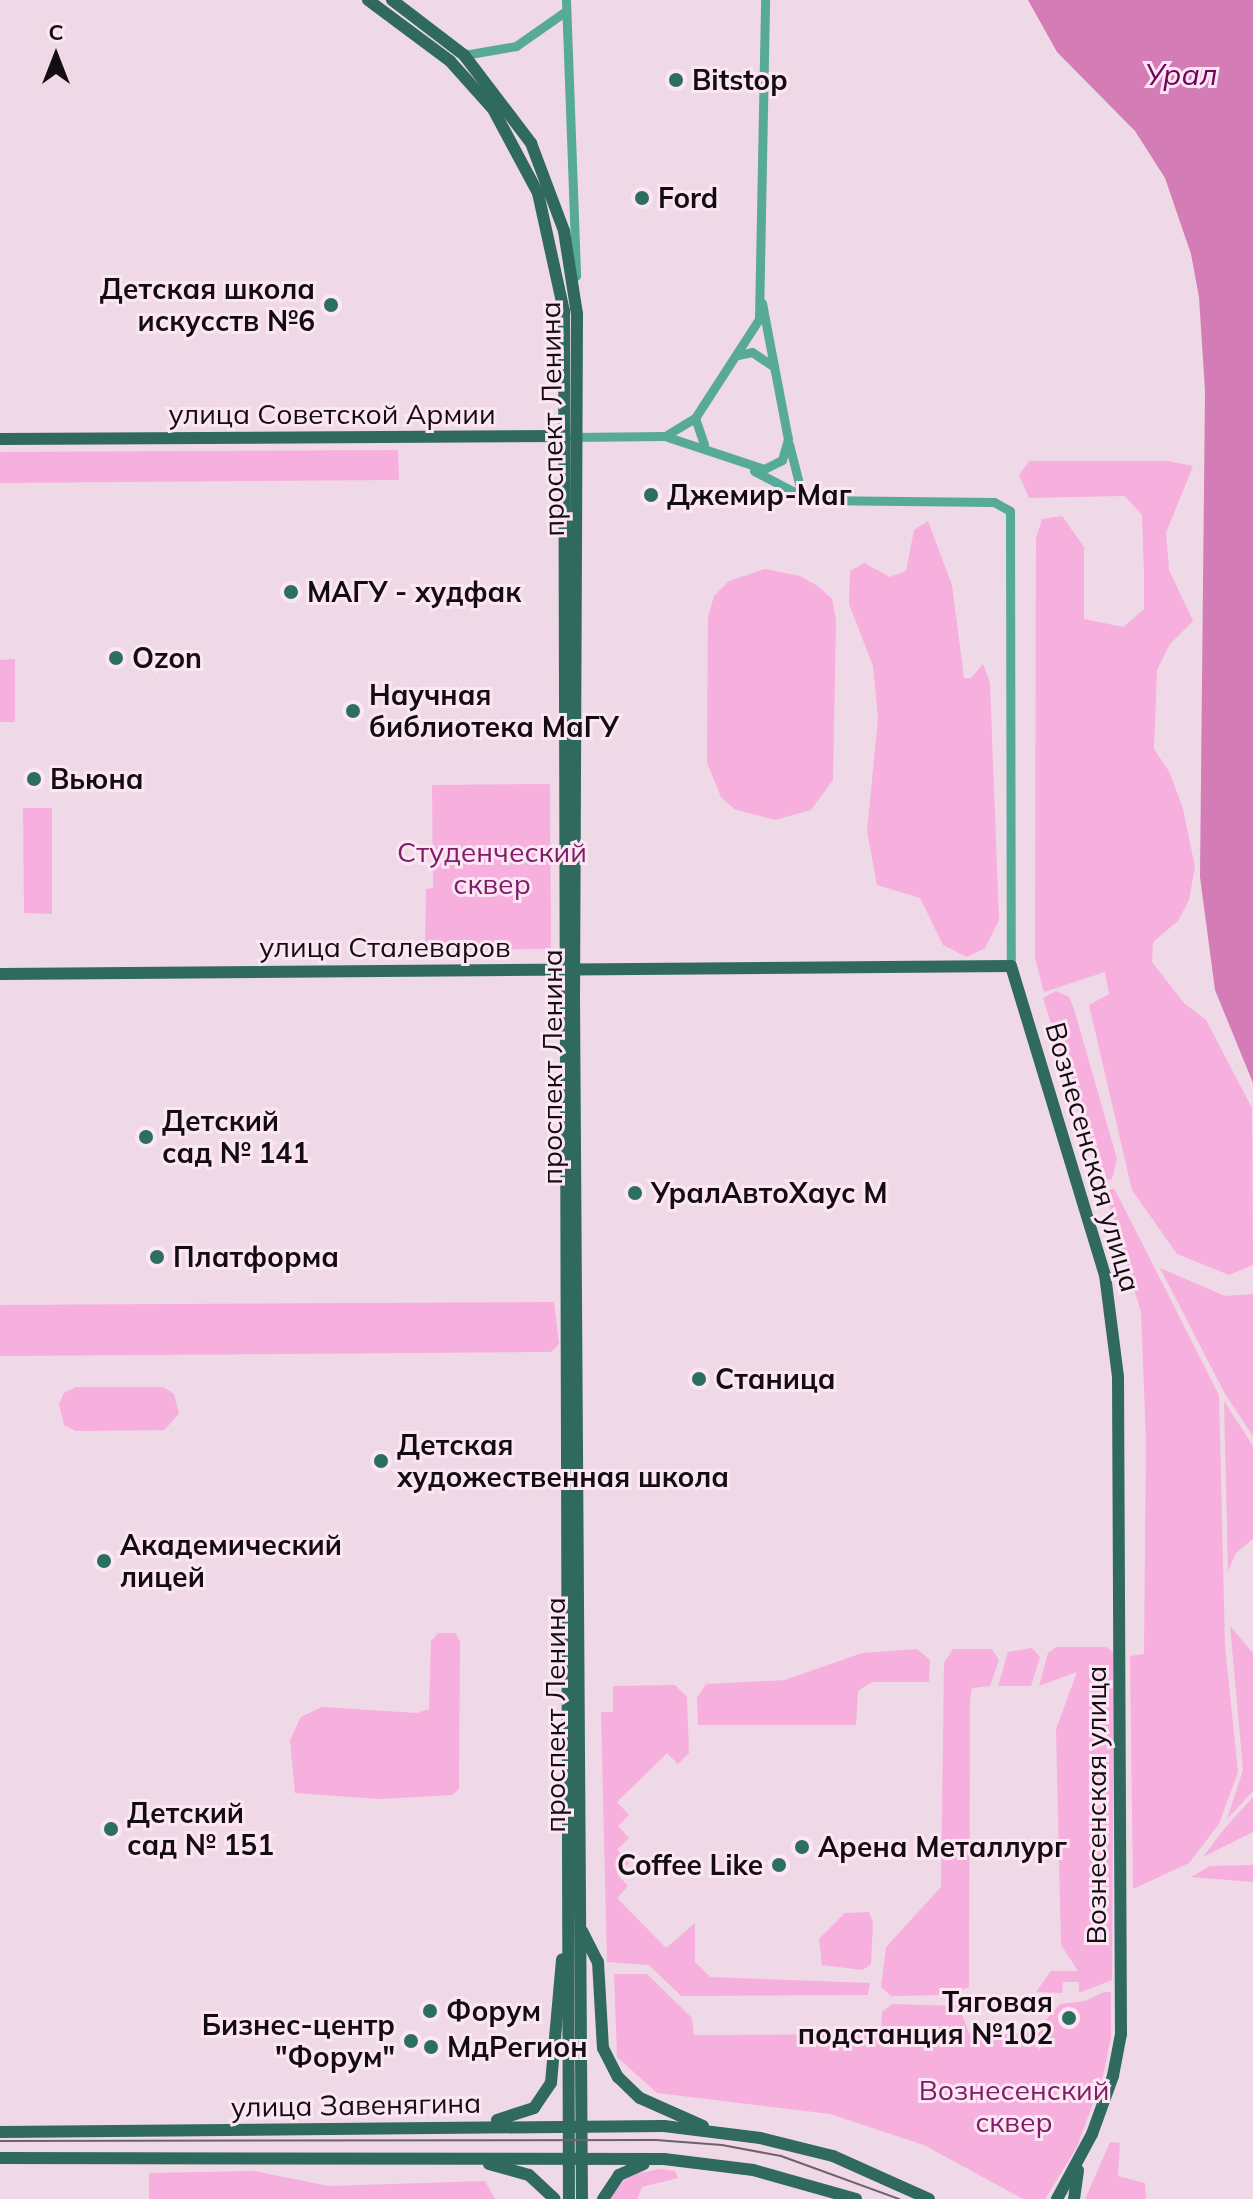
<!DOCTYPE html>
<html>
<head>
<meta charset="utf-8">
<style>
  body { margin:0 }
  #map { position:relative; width:1253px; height:2199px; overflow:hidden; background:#efd9e6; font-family:Mulish,sans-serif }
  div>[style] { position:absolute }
  .green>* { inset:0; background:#f7afde }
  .water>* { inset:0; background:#d37cb6 }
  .minor>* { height:9px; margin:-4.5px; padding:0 4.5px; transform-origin:4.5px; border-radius:4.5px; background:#58aa98 }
  .major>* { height:12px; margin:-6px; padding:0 6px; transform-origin:6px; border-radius:6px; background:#306a5e }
  .tram>* { height:2px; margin:-1px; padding:0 1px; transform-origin:1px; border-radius:1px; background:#6f6169 }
  .dots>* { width:22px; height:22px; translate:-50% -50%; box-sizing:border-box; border:4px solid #fce6f3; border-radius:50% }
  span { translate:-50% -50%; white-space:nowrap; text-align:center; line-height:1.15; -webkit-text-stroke:6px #fce6f3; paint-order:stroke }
  .poi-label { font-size:28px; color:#130c10; font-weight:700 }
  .left { translate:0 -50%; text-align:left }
  .right { translate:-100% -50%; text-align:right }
  .street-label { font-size:28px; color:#130c10 }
  .park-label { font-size:28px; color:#821b68 }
  .water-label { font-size:30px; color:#710259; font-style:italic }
  .north { position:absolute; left:16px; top:16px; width:80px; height:80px; -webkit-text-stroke:6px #fce6f3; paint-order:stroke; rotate:0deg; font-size:22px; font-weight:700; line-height:32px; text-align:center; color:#130c10 }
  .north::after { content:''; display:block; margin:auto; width:28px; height:36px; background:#130c10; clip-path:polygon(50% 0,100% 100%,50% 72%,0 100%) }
</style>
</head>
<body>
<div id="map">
  <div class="green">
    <i style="clip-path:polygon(398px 450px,399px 480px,0 483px,0 452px)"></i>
    <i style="clip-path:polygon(1029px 461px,1168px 461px,1193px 466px,1166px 533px,1169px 570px,1193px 621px,1170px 644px,1157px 670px,1154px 749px,1170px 773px,1183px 809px,1195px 867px,1189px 900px,1178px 921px,1153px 942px,1152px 962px,1184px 1003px,1206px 1020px,1252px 1108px,1253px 1265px,1229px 1275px,1177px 1254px,1132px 1190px,1089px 1005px,1109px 994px,1105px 972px,1044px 992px,1035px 958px,1036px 538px,1042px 519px,1062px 516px,1084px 547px,1084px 619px,1123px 627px,1144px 609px,1144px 576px,1142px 515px,1125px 496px,1029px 498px,1019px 475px)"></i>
    <i style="clip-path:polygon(928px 521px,952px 585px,964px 678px,971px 678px,983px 664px,990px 683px,999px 920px,985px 948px,967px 957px,943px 945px,920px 898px,877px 885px,867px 831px,878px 718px,873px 666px,849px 604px,850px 571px,864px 563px,890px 577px,906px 571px,914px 530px)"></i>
    <i style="clip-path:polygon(765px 569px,800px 576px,818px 586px,832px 599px,836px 620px,833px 780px,811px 810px,775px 820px,734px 809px,721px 797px,707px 763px,708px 617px,714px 596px,729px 581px)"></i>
    <i style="clip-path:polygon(15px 659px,15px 722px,0 722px,0 660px)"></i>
    <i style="clip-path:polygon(550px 784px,551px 949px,425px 950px,426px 889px,433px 888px,432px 785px)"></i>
    <i style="clip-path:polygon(23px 808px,52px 808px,52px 914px,24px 913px)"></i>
    <i style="clip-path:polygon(1056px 991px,1069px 997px,1074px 1009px,1117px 1159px,1112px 1179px,1104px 1181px,1097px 1170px,1043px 998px)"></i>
    <i style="clip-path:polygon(1114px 1188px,1219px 1395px,1225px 1646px,1238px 1772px,1219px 1824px,1189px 1863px,1133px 1889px,1130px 1656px,1144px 1654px,1146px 1442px,1141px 1312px,1105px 1192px)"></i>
    <i style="clip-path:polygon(1160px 1268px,1225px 1296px,1253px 1294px,1253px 1436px,1225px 1394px)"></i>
    <i style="clip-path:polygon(554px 1302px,559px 1344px,551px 1352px,0 1356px,0 1305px)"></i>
    <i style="clip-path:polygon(76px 1387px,163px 1387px,174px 1394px,179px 1414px,164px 1430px,76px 1431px,64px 1425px,59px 1404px,64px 1393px)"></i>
    <i style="clip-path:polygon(1224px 1401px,1253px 1446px,1253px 1539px,1236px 1553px,1228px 1571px)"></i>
    <i style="clip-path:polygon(1230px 1626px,1253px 1653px,1253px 1791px,1227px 1819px,1243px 1770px)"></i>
    <i style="clip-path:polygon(438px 1633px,455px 1633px,460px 1641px,459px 1789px,452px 1795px,379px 1799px,295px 1793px,290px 1740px,301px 1717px,322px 1707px,417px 1713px,429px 1709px,431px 1641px)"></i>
    <i style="clip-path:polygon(1056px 1647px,1106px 1647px,1114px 1652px,1112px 1980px,1079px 1993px,1079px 1982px,1063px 1982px,1062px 1993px,1036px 1992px,1051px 1971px,1078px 1971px,1061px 1945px,1056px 1729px,1077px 1672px,1039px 1686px,1048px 1653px)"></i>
    <i style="clip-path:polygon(1032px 1648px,1040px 1657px,1031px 1686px,998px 1686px,1008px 1652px)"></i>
    <i style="clip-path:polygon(917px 1649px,930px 1660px,929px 1682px,872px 1682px,858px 1691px,856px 1725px,698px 1725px,697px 1698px,706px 1684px,785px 1680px,862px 1653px)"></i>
    <i style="clip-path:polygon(953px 1649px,992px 1649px,999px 1660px,990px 1686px,972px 1688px,970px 1701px,969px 1987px,950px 1995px,891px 1996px,881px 1987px,886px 1947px,941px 1887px,944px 1663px)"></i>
    <i style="clip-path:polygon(675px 1685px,687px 1697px,689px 1753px,678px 1764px,667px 1753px,617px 1802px,629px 1815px,618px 1826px,629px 1838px,617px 1850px,629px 1863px,617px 1874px,628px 1886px,617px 1898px,666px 1948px,695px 1923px,695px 1962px,710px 1977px,870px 1983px,868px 1995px,681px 1996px,649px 1965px,607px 1962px,601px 1712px,613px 1712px,613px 1686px)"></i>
    <i style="clip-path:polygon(1253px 1797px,1253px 1832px,1203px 1857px,1224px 1829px)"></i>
    <i style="clip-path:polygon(1253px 1865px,1253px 1882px,1191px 1877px,1210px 1866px)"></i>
    <i style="clip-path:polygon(869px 1912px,873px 1922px,871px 1964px,863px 1970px,822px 1965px,819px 1939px,845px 1913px)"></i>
    <i style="clip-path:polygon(614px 1974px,647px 1974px,692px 2018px,694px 2035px,881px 2034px,882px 2012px,892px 2004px,959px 2006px,969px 2033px,1034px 2033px,1060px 2004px,1085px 2001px,1104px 1992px,1111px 1992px,1111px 2037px,1103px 2076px,1077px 2147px,1045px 2199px,1023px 2199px,924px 2145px,830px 2114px,657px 2093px,617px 2057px)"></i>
    <i style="clip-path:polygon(1110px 2142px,1120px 2143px,1118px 2176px,1145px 2183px,1146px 2199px,1085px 2199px)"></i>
    <i style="clip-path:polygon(660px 2169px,675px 2171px,678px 2178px,642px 2187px,637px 2199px,608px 2199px,629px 2175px)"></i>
    <i style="clip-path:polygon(254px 2171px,329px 2186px,485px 2181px,495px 2199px,149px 2199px,149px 2173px)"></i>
  </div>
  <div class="water">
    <i style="clip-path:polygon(1028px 0,1253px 0,1253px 1083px,1215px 990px,1200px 877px,1205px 391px,1199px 297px,1191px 254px,1165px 178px,1135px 131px,1057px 52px)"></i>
  </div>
  <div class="minor">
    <i style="left:566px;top:0;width:276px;rotate:87.9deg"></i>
    <i style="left:464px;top:55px;width:53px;rotate:-9.8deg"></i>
    <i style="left:516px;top:46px;width:61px;rotate:-35deg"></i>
    <i style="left:762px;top:303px;width:138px;rotate:79.2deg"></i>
    <i style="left:788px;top:439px;width:22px;rotate:106deg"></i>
    <i style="left:782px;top:460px;width:20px;rotate:153deg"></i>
    <i style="left:764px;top:469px;width:104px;rotate:-161.6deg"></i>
    <i style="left:665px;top:436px;width:35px;rotate:-31deg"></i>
    <i style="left:695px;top:418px;width:118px;rotate:-57.1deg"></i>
    <i style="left:759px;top:319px;width:319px;rotate:-88.9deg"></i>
    <i style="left:738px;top:355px;width:14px;rotate:-12deg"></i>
    <i style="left:752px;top:352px;width:25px;rotate:34deg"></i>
    <i style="left:695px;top:418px;width:28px;rotate:71deg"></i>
    <i style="left:572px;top:437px;width:93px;rotate:-0.6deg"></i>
    <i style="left:789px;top:444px;width:53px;rotate:75.7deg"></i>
    <i style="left:754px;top:471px;width:63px;rotate:27.4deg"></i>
    <i style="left:810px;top:500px;width:184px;rotate:0.6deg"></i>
    <i style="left:994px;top:502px;width:18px;rotate:29deg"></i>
    <i style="left:1010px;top:511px;width:455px;rotate:89.9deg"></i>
  </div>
  <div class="major">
    <i style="left:368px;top:0;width:102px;rotate:36.6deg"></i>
    <i style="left:450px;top:61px;width:64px;rotate:48.1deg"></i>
    <i style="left:493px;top:109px;width:95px;rotate:61.8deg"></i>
    <i style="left:538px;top:193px;width:121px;rotate:77.6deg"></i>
    <i style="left:564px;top:311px;width:1888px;rotate:89.85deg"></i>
    <i style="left:392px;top:0;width:91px;rotate:37.4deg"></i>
    <i style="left:464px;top:55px;width:111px;rotate:52.7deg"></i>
    <i style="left:531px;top:143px;width:94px;rotate:69.4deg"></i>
    <i style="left:564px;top:231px;width:84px;rotate:81.1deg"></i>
    <i style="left:577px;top:314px;width:684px;rotate:90.25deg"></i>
    <i style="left:574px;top:998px;width:1201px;rotate:89.62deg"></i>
    <i style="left:0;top:439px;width:564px;rotate:-0.3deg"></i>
    <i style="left:0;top:974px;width:1011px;rotate:-0.45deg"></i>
    <i style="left:1011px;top:966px;width:323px;rotate:73.1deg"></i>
    <i style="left:1105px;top:1275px;width:103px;rotate:82.7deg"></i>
    <i style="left:1118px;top:1377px;width:657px;rotate:89.74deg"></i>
    <i style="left:1121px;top:2034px;width:43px;rotate:100.8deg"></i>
    <i style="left:1113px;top:2076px;width:62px;rotate:109.9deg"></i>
    <i style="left:1092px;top:2134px;width:74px;rotate:118.3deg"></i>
    <i style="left:582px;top:1931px;width:35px;rotate:63deg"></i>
    <i style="left:598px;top:1962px;width:86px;rotate:86.7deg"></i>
    <i style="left:603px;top:2048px;width:33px;rotate:63deg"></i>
    <i style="left:618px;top:2077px;width:30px;rotate:44deg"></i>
    <i style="left:640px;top:2098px;width:69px;rotate:24deg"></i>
    <i style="left:497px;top:2120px;width:39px;rotate:-18deg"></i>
    <i style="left:534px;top:2108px;width:30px;rotate:-56deg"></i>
    <i style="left:551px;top:2083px;width:124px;rotate:-84.9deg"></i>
    <i style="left:0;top:2132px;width:664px;rotate:-0.52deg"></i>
    <i style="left:664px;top:2126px;width:97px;rotate:7.1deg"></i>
    <i style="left:760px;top:2138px;width:75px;rotate:13.9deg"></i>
    <i style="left:833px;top:2156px;width:105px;rotate:24.1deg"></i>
    <i style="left:0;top:2158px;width:664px;rotate:0.09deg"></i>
    <i style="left:664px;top:2159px;width:90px;rotate:7deg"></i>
    <i style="left:753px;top:2170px;width:107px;rotate:15.7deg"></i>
    <i style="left:489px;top:2164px;width:41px;rotate:15.4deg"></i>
    <i style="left:529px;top:2175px;width:35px;rotate:43deg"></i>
    <i style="left:603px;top:2199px;width:29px;rotate:-56deg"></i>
    <i style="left:619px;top:2175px;width:27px;rotate:-24deg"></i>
    <i style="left:1074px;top:2199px;width:29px;rotate:-82deg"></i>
  </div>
  <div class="tram">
    <i style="left:0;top:2141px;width:656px;rotate:-0.09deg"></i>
    <i style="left:656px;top:2140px;width:66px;rotate:4.3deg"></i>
    <i style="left:722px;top:2145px;width:60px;rotate:10.6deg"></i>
    <i style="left:781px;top:2156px;width:126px;rotate:20deg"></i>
  </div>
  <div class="dots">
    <i style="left:676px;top:80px;background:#2b6f61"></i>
    <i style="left:642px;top:198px;background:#2b6f61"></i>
    <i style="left:331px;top:305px;background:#2b6f61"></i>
    <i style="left:651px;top:495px;background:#2b6f61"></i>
    <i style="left:291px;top:592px;background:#2b6f61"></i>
    <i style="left:116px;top:658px;background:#2b6f61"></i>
    <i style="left:353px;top:711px;background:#2b6f61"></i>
    <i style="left:34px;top:779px;background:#2b6f61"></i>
    <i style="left:146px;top:1137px;background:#2b6f61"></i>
    <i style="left:635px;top:1193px;background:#2b6f61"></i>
    <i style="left:157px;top:1257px;background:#2b6f61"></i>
    <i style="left:699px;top:1379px;background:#2b6f61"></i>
    <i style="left:381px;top:1461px;background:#2b6f61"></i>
    <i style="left:104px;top:1561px;background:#2b6f61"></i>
    <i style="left:111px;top:1829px;background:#2b6f61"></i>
    <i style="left:802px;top:1847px;background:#2b6f61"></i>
    <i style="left:779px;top:1865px;background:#2b6f61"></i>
    <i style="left:430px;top:2011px;background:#2b6f61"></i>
    <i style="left:1069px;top:2018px;background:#2b6f61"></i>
    <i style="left:411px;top:2041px;background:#2b6f61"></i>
    <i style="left:431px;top:2047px;background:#2b6f61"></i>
  </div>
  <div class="poi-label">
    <span class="left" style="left:692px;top:80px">Bitstop</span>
    <span class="left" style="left:658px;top:198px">Ford</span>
    <span class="right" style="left:315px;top:305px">Детская школа<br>искусств №6</span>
    <span class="left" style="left:667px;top:495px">Джемир-Маг</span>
    <span class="left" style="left:307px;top:592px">МАГУ - худфак</span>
    <span class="left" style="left:132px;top:658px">Ozon</span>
    <span class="left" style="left:369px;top:711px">Научная<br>библиотека МаГУ</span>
    <span class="left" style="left:50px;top:779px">Вьюна</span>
    <span class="left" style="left:162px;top:1137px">Детский<br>сад № 141</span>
    <span class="left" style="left:651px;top:1193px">УралАвтоХаус М</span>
    <span class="left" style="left:173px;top:1257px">Платформа</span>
    <span class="left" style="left:715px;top:1379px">Станица</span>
    <span class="left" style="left:397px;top:1461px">Детская<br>художественная школа</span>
    <span class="left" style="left:120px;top:1561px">Академический<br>лицей</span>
    <span class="left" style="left:127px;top:1829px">Детский<br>сад № 151</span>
    <span class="left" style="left:818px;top:1847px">Арена Металлург</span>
    <span class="right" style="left:763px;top:1865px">Coffee Like</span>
    <span class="right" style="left:1053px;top:2018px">Тяговая<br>подстанция №102</span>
    <span class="left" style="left:446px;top:2011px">Форум</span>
    <span class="right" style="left:395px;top:2041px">Бизнес-центр<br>"Форум"</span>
    <span class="left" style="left:447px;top:2047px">МдРегион</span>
  </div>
  <div class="street-label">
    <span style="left:332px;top:414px">улица Советской Армии</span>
    <span style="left:552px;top:419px;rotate:-91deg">проспект Ленина</span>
    <span style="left:385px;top:947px">улица Сталеваров</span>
    <span style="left:552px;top:1067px;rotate:-90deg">проспект Ленина</span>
    <span style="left:1093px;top:1157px;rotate:74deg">Вознесенская улица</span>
    <span style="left:555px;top:1715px;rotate:-90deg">проспект Ленина</span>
    <span style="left:1096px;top:1805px;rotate:-90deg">Вознесенская улица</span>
    <span style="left:356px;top:2105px;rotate:-1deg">улица Завенягина</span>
  </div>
  <div class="park-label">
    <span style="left:492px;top:868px">Студенческий<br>сквер</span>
    <span style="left:1014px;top:2106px">Вознесенский<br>cквер</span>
  </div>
  <div class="water-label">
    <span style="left:1181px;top:74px">Урал</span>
  </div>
  <div class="north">С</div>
</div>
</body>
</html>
